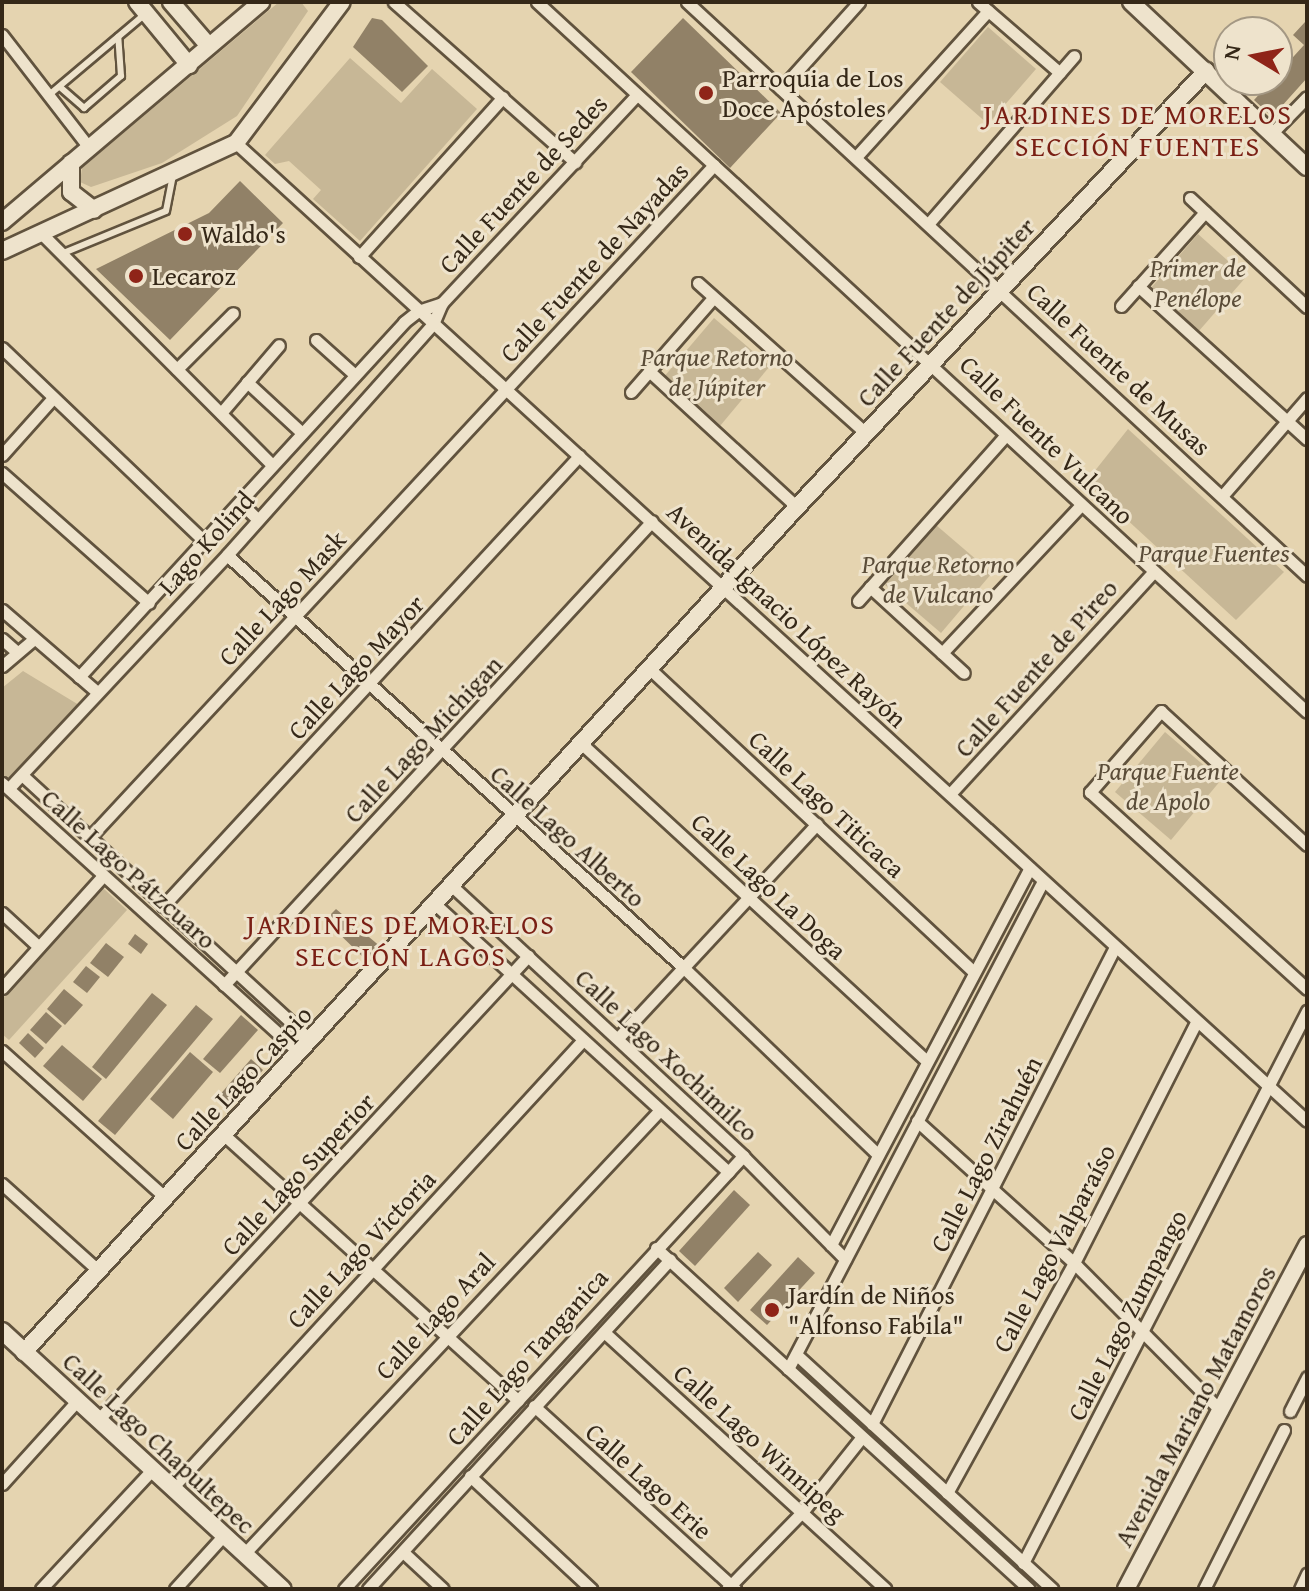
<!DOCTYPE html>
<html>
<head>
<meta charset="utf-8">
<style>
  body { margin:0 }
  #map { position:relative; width:1309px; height:1591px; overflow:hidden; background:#e5d4b0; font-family:"Gentium Book Plus",serif }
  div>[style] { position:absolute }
  .green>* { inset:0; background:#c7b796 }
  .building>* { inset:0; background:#918167 }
  .roads { filter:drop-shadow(2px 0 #61533e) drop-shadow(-2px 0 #61533e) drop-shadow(0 2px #61533e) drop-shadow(0 -2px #61533e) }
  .lane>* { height:6px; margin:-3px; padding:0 3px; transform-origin:3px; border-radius:3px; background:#eee3cc }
  .street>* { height:11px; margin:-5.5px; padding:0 5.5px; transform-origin:5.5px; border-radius:5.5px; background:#eee3cc }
  .secondary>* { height:16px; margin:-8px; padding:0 8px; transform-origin:8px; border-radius:8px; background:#eee3cc }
  .dots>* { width:22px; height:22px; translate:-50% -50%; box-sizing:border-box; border:4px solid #eee3cc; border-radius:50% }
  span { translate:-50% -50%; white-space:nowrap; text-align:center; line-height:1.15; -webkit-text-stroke:6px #eee3cc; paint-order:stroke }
  .poi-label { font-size:26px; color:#352818 }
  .left { translate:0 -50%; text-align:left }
  .street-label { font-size:26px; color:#352818 }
  .park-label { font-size:26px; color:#5a4c38; font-style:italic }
  .neighbourhood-label { font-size:28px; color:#7a1f14; letter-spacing:2px }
  .frame { position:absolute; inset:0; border:4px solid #352818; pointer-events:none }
  .north { position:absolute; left:1213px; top:16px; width:80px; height:80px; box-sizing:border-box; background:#eee3cc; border:2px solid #a49884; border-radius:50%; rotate:280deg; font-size:22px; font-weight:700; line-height:32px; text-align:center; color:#352818 }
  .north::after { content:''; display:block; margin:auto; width:28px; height:36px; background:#8f2418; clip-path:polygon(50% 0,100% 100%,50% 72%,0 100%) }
</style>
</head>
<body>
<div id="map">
  <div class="green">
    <i style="clip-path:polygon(279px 2px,301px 2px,308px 11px,237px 116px,162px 163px,91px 187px,80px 182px,82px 168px)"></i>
    <i style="clip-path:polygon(988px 27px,1036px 69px,988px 124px,940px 82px)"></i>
    <i style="clip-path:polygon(350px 58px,401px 103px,432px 69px,477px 109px,360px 241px,313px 199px,321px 190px,289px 161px,275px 164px,265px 155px)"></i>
    <i style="clip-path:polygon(1198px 234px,1246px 277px,1198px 332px,1150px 289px)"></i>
    <i style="clip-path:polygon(714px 318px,770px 366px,720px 426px,663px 378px)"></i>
    <i style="clip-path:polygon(1128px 429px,1284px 572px,1236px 620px,1086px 482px)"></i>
    <i style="clip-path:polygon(936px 525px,992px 573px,941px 633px,885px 585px)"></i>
    <i style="clip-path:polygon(23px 671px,79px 705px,10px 782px,2px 775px,2px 688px)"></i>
    <i style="clip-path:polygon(1165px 732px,1221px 780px,1171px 840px,1115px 792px)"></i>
    <i style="clip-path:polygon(103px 888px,127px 910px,9px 1040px,2px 1034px,2px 999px)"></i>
  </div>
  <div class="building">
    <i style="clip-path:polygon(372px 18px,382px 20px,428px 66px,402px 92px,353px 47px)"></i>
    <i style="clip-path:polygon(683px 18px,781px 113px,730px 168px,631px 72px)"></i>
    <i style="clip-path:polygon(1305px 22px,1307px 78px,1272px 117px,1254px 100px,1304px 45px,1293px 35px)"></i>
    <i style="clip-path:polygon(240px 181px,283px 223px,170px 340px,96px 269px,209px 213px)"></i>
    <i style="clip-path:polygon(336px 909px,382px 948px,369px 963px,325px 920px)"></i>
    <i style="clip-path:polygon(135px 934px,148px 944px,141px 954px,128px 944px)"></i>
    <i style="clip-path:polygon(106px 943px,124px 957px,108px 977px,90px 963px)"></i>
    <i style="clip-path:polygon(86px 966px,100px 977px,87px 993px,73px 982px)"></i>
    <i style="clip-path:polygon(64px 989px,83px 1005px,65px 1025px,47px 1009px)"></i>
    <i style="clip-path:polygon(152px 993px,167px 1005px,106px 1079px,92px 1067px)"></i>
    <i style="clip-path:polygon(196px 1005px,213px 1019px,115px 1135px,98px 1121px)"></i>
    <i style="clip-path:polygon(46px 1012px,62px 1026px,46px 1044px,30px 1030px)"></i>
    <i style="clip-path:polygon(241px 1015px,258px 1030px,220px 1073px,203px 1059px)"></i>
    <i style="clip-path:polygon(28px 1033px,44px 1048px,35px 1058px,19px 1043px)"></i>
    <i style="clip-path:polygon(62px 1045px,102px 1079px,83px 1101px,43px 1066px)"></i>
    <i style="clip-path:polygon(190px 1052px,213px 1072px,173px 1119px,150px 1099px)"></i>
    <i style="clip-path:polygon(251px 1059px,263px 1070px,230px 1109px,217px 1098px)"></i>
    <i style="clip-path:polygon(734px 1190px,750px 1205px,695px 1266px,679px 1251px)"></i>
    <i style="clip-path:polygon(758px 1252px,772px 1265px,738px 1302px,724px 1288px)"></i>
    <i style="clip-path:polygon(798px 1257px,815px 1273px,767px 1325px,750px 1310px)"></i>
  </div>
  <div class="roads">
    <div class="lane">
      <i style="left:60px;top:87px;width:32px;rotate:41deg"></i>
      <i style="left:84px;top:108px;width:49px;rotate:-40.9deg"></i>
      <i style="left:121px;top:76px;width:39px;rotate:-94deg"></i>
      <i style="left:49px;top:95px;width:124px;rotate:-40.1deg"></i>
      <i style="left:61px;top:254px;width:113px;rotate:-22.3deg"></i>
      <i style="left:166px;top:211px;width:36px;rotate:-79deg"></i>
    </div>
    <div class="street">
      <i style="left:394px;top:2px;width:242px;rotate:41.5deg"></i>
      <i style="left:537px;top:2px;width:1047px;rotate:42.68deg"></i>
      <i style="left:687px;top:2px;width:845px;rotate:42.79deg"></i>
      <i style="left:978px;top:2px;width:108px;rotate:40.9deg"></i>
      <i style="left:2px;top:35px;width:144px;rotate:52.3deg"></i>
      <i style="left:781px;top:89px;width:117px;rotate:-48.1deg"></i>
      <i style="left:1272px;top:133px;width:50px;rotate:-45.8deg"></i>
      <i style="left:236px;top:143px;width:1450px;rotate:42.4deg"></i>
      <i style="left:856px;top:157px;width:197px;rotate:-47.9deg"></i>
      <i style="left:1190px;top:198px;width:160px;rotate:43deg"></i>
      <i style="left:929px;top:223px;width:221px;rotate:-49deg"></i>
      <i style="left:41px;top:233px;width:327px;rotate:45.1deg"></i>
      <i style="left:359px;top:257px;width:215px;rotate:-48deg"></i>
      <i style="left:698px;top:283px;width:227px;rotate:41.8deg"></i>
      <i style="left:1138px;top:286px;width:228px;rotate:42.2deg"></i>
      <i style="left:1121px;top:306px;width:126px;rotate:-48.2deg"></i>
      <i style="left:316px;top:340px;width:52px;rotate:41.9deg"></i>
      <i style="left:2px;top:348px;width:281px;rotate:43.7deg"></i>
      <i style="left:177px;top:369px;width:79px;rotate:-45deg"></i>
      <i style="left:649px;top:371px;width:201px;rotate:42.6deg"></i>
      <i style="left:247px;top:382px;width:75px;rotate:42.8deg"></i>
      <i style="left:631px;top:392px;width:125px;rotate:-48.9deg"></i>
      <i style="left:221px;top:413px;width:89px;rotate:-49.5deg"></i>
      <i style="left:2px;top:455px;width:76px;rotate:-48.2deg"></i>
      <i style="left:2px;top:473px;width:196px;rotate:41.5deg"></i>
      <i style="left:1223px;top:495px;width:128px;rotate:-49.1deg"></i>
      <i style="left:240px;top:502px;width:24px;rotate:45deg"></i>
      <i style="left:227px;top:555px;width:617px;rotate:42.11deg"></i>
      <i style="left:685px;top:969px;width:265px;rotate:43.9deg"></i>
      <i style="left:870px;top:587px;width:127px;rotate:42.5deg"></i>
      <i style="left:858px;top:601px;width:222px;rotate:-48.3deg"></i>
      <i style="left:2px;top:610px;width:125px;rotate:40.8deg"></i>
      <i style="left:2px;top:639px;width:20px;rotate:41deg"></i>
      <i style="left:942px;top:653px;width:203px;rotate:-46.8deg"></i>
      <i style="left:2px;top:666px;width:42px;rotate:-40.2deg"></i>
      <i style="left:651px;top:670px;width:441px;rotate:43.1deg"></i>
      <i style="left:79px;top:677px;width:481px;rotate:-47.5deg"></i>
      <i style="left:404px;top:322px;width:18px;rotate:-38deg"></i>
      <i style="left:418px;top:311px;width:25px;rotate:-18deg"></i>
      <i style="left:583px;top:745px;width:464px;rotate:42.6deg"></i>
      <i style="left:22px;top:775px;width:391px;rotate:42.6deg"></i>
      <i style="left:2px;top:783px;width:401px;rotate:42.2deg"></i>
      <i style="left:9px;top:788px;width:319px;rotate:-46.9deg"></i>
      <i style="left:227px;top:555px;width:310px;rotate:-48.3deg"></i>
      <i style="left:433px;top:324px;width:23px;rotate:-67deg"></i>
      <i style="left:442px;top:303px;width:284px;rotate:-46.9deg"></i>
      <i style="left:950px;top:794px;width:302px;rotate:-47.5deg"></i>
      <i style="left:90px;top:837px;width:917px;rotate:-47.12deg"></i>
      <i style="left:1307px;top:845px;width:198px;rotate:-137.5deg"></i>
      <i style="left:1161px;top:711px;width:108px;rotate:131.2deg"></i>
      <i style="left:1090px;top:792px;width:293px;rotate:42.2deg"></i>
      <i style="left:453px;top:887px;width:396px;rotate:42.8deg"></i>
      <i style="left:743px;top:1156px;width:145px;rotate:45.3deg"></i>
      <i style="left:436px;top:905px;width:396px;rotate:42.4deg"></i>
      <i style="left:163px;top:906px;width:613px;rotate:-47.25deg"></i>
      <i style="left:2px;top:913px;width:50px;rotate:42.6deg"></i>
      <i style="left:224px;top:985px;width:631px;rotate:-47.31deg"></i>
      <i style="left:2px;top:988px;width:149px;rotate:-48deg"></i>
      <i style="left:618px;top:1038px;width:292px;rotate:-47.1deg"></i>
      <i style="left:2px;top:1051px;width:219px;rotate:41.9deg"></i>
      <i style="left:917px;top:1121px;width:212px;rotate:42.1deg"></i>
      <i style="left:1074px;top:1263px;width:209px;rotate:45.2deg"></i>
      <i style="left:222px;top:1133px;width:399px;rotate:42.1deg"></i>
      <i style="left:2px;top:1184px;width:130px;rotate:41.9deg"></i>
      <i style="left:831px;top:1245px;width:426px;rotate:-62.2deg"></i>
      <i style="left:656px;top:1248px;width:505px;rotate:42.43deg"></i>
      <i style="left:604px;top:1332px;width:381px;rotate:42.4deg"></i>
      <i style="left:798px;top:1356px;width:345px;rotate:42.5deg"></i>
      <i style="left:788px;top:1369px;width:551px;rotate:-62.41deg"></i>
      <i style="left:534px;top:1406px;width:272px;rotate:42.3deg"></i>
      <i style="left:1290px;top:1411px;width:38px;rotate:-63deg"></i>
      <i style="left:98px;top:1420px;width:633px;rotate:-47.18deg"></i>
      <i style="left:872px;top:1424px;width:535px;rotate:-63deg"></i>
      <i style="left:470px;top:1476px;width:166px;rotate:43deg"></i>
      <i style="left:2px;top:1484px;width:113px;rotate:-47.9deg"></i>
      <i style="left:172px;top:1488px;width:608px;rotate:-47.47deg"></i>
      <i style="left:947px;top:1493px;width:263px;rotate:-61.1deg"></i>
      <i style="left:1074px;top:1263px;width:271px;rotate:-63.1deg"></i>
      <i style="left:403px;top:1552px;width:54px;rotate:42.8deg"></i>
      <i style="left:244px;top:1554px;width:608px;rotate:-46.86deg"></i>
      <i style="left:1023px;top:1563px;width:621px;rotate:-62.77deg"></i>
      <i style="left:41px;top:1589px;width:163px;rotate:-47deg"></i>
      <i style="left:175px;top:1589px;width:73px;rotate:-47.8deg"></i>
      <i style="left:344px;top:1589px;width:589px;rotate:-47.34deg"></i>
      <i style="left:368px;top:1589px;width:447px;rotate:-47.5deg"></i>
      <i style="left:727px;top:1589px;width:109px;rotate:-45.7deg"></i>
      <i style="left:803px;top:1511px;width:93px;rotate:-51.5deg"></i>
      <i style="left:1204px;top:1589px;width:178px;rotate:-63.3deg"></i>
      <i style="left:1300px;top:1589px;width:17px;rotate:-65deg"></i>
    </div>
    <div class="secondary">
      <i style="left:137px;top:2px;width:82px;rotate:50.5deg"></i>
      <i style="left:171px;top:2px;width:58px;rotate:49.2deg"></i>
      <i style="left:1131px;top:2px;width:241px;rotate:43.2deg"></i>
      <i style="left:71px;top:163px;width:29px;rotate:90deg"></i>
      <i style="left:71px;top:192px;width:29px;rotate:38deg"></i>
      <i style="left:2px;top:222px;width:340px;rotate:-40.3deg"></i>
      <i style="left:2px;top:251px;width:258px;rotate:-24.8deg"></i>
      <i style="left:236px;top:143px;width:176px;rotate:-53.1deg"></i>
      <i style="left:2px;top:1331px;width:381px;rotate:42.6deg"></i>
      <i style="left:24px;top:1352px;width:1145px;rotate:-47.55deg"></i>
      <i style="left:797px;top:507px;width:598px;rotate:-46.83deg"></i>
      <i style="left:1126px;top:1589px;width:389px;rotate:-62.2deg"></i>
    </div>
  </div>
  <div class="dots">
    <i style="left:706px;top:93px;background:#8f2418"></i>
    <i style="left:185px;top:234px;background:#8f2418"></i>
    <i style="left:136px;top:276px;background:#8f2418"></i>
    <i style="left:772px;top:1310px;background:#8f2418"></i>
  </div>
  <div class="poi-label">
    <span class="left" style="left:722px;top:93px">Parroquia de Los<br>Doce Apóstoles</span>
    <span class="left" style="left:201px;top:234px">Waldo's</span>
    <span class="left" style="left:152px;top:276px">Lecaroz</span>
    <span class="left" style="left:788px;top:1310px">Jardín de Niños<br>"Alfonso Fabila"</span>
  </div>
  <div class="street-label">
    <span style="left:523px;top:184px;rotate:-47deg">Calle Fuente de Sedes</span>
    <span style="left:594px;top:262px;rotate:-47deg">Calle Fuente de Nayadas</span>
    <span style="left:946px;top:312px;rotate:-47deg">Calle Fuente de Júpiter</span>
    <span style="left:1119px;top:369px;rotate:43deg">Calle Fuente de Musas</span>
    <span style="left:1047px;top:440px;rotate:44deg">Calle Fuente Vulcano</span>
    <span style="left:206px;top:543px;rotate:-48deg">Lago Kolind</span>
    <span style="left:282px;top:598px;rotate:-47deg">Calle Lago Mask</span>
    <span style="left:787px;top:615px;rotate:43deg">Avenida Ignacio López Rayón</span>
    <span style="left:356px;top:667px;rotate:-47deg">Calle Lago Mayor</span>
    <span style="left:1036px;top:668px;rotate:-48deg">Calle Fuente de Pireo</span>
    <span style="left:423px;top:739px;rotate:-47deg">Calle Lago Michigan</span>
    <span style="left:827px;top:804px;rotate:43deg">Calle Lago Titicaca</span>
    <span style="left:568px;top:836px;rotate:42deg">Calle Lago Alberto</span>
    <span style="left:129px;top:869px;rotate:42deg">Calle Lago Pátzcuaro</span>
    <span style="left:769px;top:886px;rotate:43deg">Calle Lago La Doga</span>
    <span style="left:667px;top:1055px;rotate:43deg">Calle Lago Xochimilco</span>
    <span style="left:243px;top:1078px;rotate:-47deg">Calle Lago Caspio</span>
    <span style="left:986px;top:1154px;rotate:-63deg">Calle Lago Zirahuén</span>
    <span style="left:298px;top:1174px;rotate:-47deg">Calle Lago Superior</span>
    <span style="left:1054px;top:1248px;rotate:-62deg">Calle Lago Valparaíso</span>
    <span style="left:361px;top:1249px;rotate:-47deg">Calle Lago Victoria</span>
    <span style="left:1127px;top:1315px;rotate:-63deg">Calle Lago Zumpango</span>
    <span style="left:435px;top:1316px;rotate:-47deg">Calle Lago Aral</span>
    <span style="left:527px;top:1357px;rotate:-48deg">Calle Lago Tanganica</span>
    <span style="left:1195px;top:1406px;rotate:-62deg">Avenida Mariano Matamoros</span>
    <span style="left:159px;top:1443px;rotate:43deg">Calle Lago Chapultepec</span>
    <span style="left:760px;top:1443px;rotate:42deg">Calle Lago Winnipeg</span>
    <span style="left:649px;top:1481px;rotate:42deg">Calle Lago Erie</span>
  </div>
  <div class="park-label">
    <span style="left:1198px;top:283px">Primer de<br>Penélope</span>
    <span style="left:717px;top:372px">Parque Retorno<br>de Júpiter</span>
    <span style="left:1214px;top:553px">Parque Fuentes</span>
    <span style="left:938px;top:579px">Parque Retorno<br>de Vulcano</span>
    <span style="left:1168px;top:786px">Parque Fuente<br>de Apolo</span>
  </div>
  <div class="neighbourhood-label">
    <span style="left:1138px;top:130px">JARDINES DE MORELOS<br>SECCIÓN FUENTES</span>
    <span style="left:401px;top:940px">JARDINES DE MORELOS<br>SECCIÓN LAGOS</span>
  </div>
  <div class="frame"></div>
  <div class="north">N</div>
</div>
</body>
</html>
